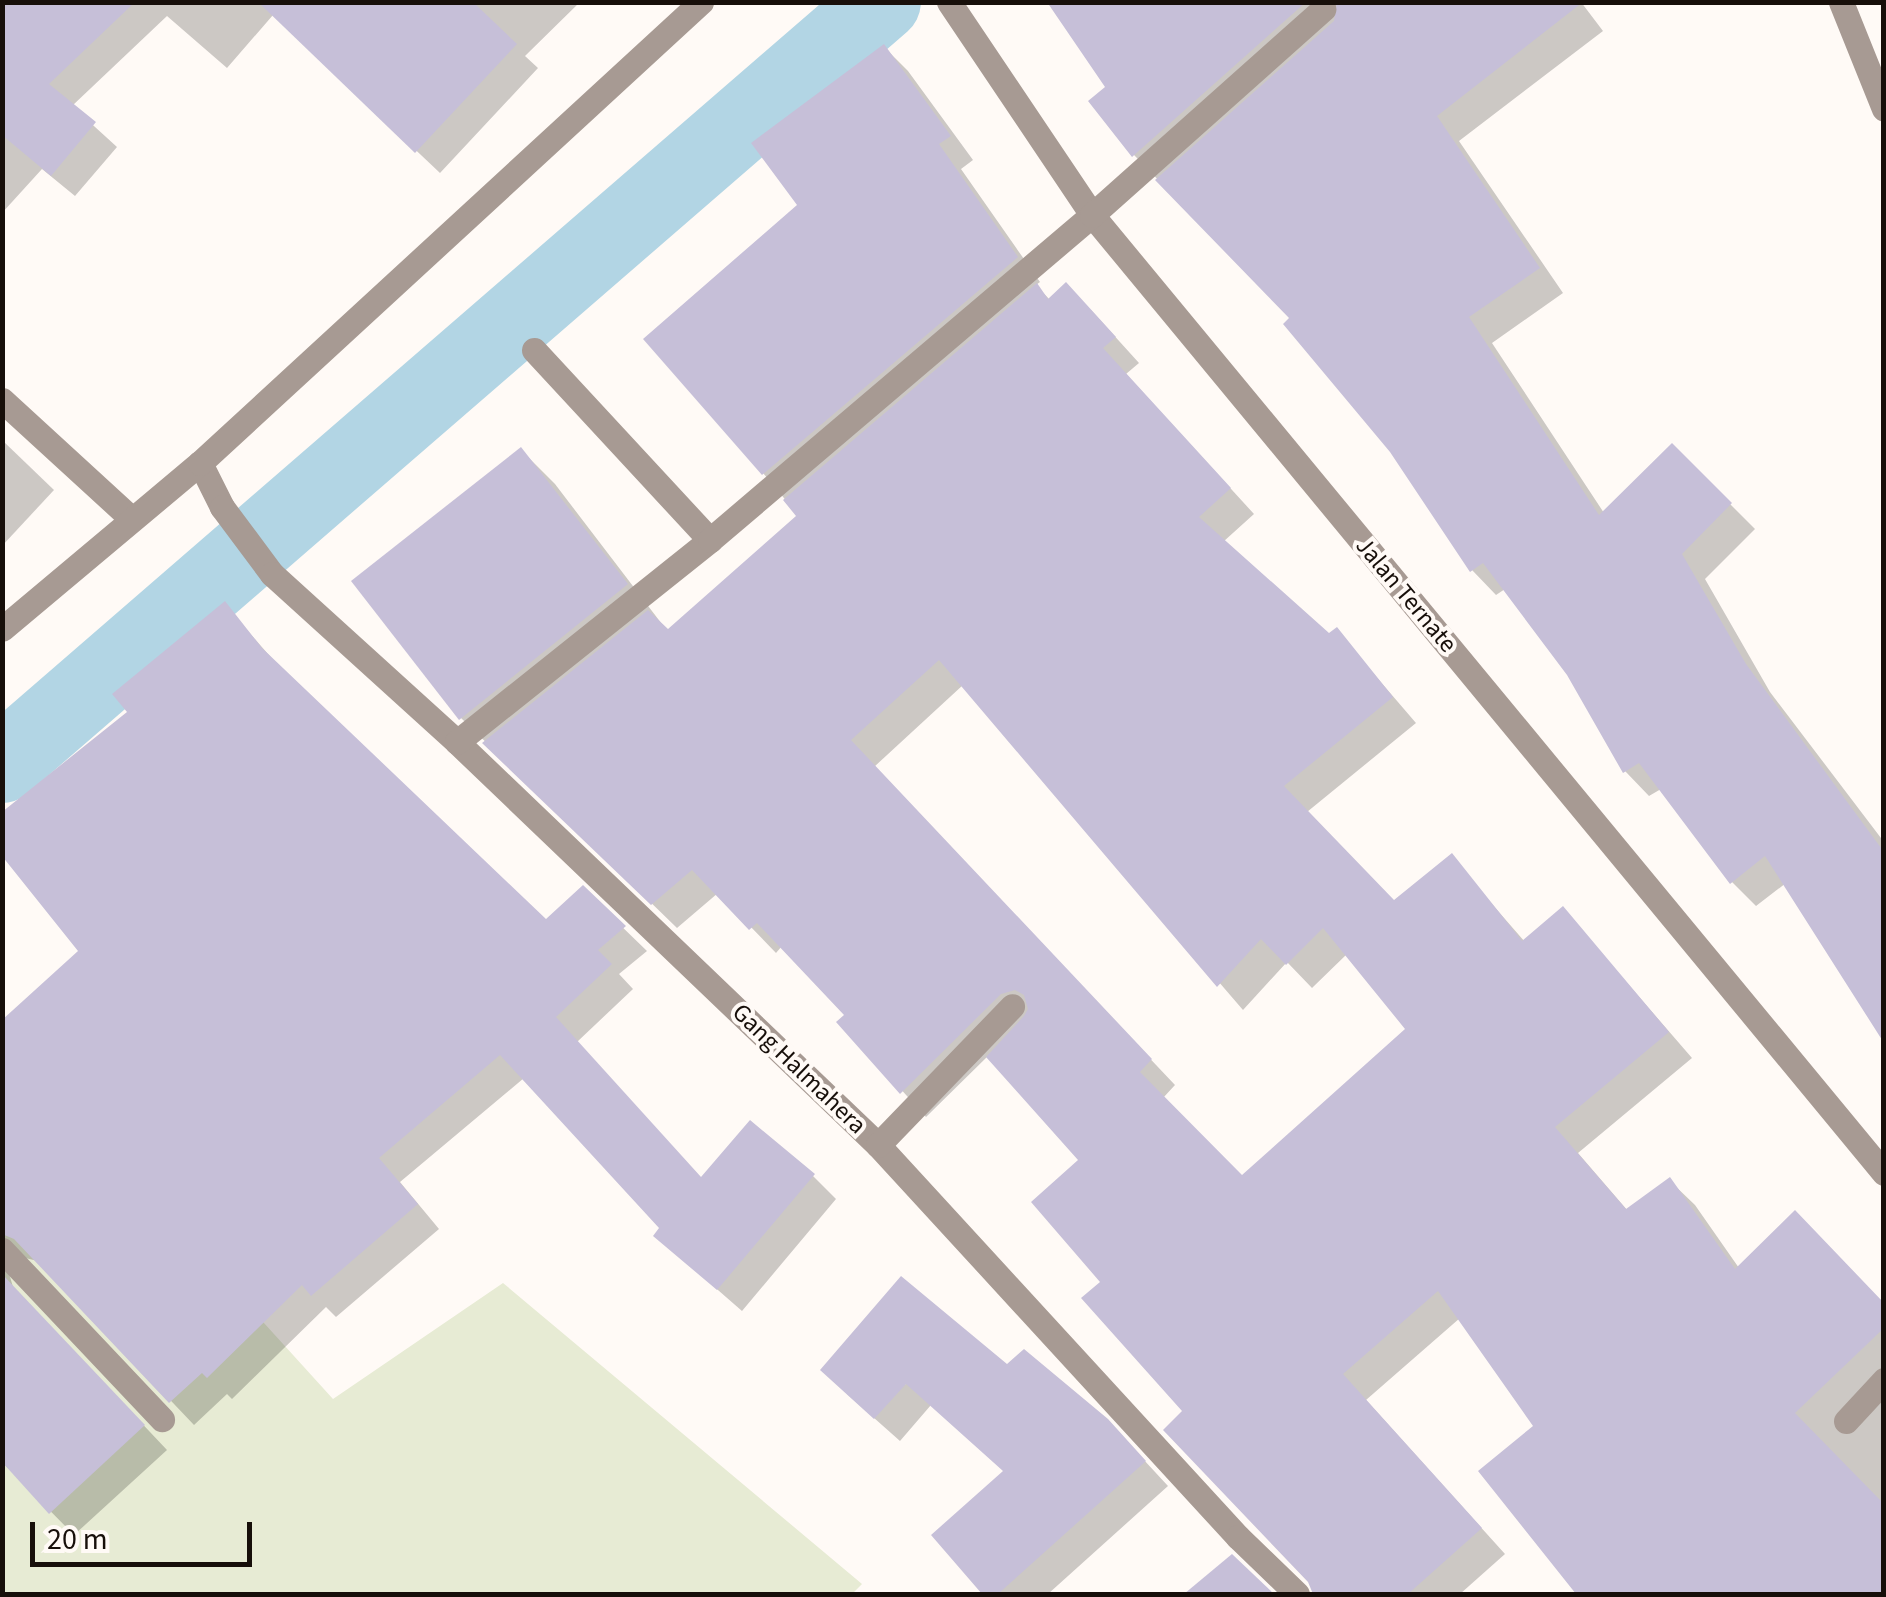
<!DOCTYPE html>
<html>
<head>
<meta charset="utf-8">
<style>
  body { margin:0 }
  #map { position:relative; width:1886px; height:1597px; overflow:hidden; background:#fffaf6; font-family:"Source Sans 3",sans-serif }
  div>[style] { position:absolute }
  .green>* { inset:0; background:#e7ebd4 }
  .shadow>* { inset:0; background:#0003 }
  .canal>* { height:78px; margin:-39px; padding:0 39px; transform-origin:39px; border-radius:39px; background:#b2d5e4 }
  .building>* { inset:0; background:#c6bfd8 }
  .service>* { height:25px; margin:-12.5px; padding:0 12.5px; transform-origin:12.5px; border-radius:12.5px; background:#a79a93 }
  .minor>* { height:25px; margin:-12.5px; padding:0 12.5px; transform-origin:12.5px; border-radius:12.5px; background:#a79a93 }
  span { translate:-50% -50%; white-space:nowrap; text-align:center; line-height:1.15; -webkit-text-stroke:8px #fffaf6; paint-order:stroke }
  .street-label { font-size:25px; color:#170f0a }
  .frame { position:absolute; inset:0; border:5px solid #170f0a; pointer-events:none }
  .scale { position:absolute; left:30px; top:1522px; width:222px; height:45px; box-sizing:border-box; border:5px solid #170f0a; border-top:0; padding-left:12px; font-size:30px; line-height:35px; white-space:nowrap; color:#170f0a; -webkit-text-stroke:8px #fffaf6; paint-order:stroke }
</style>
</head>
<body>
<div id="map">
  <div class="green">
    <i style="clip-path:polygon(2px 1034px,333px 1399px,503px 1283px,862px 1584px,852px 1594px,3px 1594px)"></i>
  </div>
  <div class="shadow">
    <i style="clip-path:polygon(2px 2px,580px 2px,525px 56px,538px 68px,440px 173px,273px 15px,227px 68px,167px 16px,72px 106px,117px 147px,75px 196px,42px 169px,2px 213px)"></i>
    <i style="clip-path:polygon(1050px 2px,1581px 2px,1603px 31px,1459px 141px,1563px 293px,1492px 343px,1604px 513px,1672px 446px,1755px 529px,1705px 579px,1770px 692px,1884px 842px,1884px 1024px,1786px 883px,1756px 906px,1732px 882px,1661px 789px,1649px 796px,1625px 771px,1569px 674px,1505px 589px,1496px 595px,1472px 570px,1392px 451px,1293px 319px,1134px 155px,1091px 101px,1109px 88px)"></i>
    <i style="clip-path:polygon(evenodd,884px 47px,908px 71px,973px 160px,961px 169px,1040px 282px,1036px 285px,1050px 300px,1091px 310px,1139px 363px,1126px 374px,1254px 514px,1223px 542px,1329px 637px,1336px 630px,1416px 723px,1307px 812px,1394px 903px,1451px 857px,1525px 942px,1563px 909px,1692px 1058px,1578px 1153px,1628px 1211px,1670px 1181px,1695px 1205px,1739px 1268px,1884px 1305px,1884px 1594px,1580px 1594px,1481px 1471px,1537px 1427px,1460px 1318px,1366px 1400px,1505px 1554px,1460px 1594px,1313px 1594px,1315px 1588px,1185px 1412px,1103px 1282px,1082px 1160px,988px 1056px,926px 1117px,840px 1022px,848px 1015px,782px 946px,776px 953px,718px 893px,677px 928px,461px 718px,521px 450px,555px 484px,668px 632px,799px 516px,763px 473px,800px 206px,884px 47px,963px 685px,1243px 1010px,1287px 962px,1312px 988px,1347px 954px,1408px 1029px,1242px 1178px,1163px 1098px,1175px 1085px,874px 767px,963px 685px)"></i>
    <i style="clip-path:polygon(2px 440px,54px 490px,2px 546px)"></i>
    <i style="clip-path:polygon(225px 605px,282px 670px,545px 923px,583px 889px,647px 951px,619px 974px,633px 989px,577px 1042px,703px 1180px,813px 1176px,836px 1199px,742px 1311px,656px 1236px,662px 1228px,524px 1078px,400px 1182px,439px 1229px,336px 1317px,326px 1307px,232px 1399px,227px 1394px,194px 1425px,38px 1261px,21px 1257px,8px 1270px,13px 1287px,167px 1450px,74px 1535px,2px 1462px,2px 1024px,81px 951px,130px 712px)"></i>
    <i style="clip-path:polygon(1007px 1367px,1131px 1446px,1168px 1486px,1048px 1594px,986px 1594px,934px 1535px,1006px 1472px,931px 1405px,900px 1441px,847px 1394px)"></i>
  </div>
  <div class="canal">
    <i style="left:2px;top:764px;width:1164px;rotate:-40.89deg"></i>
  </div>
  <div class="building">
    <i style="clip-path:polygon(2px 2px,135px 2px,49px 84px,96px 122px,51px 176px,2px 135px)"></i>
    <i style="clip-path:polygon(258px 2px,473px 2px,517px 44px,415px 153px)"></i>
    <i style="clip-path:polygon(1047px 2px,1306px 2px,1132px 157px,1088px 101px,1105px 87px)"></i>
    <i style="clip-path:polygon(1337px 2px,1583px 2px,1437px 116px,1540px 268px,1469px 317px,1599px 515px,1672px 443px,1732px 503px,1682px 554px,1746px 664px,1884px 852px,1884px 1043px,1765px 856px,1730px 884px,1639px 763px,1623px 773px,1567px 675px,1483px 563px,1470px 572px,1390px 452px,1283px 324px,1289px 318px,1155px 180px,1334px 21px)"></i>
    <i style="clip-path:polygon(884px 44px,951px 136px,939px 144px,1018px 257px,762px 475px,643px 339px,797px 205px,751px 143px)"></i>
    <i style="clip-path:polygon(evenodd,1066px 282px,1116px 337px,1103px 348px,1231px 488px,1199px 517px,1329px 633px,1337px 627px,1393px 697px,1284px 786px,1394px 900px,1452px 853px,1522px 941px,1563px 906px,1669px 1032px,1555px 1127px,1626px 1209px,1670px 1177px,1735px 1269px,1795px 1210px,1884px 1303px,1884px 1328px,1795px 1413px,1884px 1504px,1884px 1594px,1576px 1594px,1478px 1471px,1533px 1426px,1438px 1291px,1343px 1374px,1482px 1528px,1408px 1594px,1313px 1594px,1308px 1582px,1163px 1430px,1182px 1411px,1081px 1298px,1100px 1282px,1031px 1202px,1078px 1160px,986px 1057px,1024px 1016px,1028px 1009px,1024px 995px,1015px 990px,1001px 994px,900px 1094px,836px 1022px,844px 1015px,757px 923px,749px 930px,692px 870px,651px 905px,482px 743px,648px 610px,668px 629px,796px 516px,783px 500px,1037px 283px,1048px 299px,1066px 282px,939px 660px,1217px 987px,1261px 939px,1286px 965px,1323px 928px,1405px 1029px,1242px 1175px,1140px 1072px,1152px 1059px,851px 740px,939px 660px)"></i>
    <i style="clip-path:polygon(521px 447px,628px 584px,459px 720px,351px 581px)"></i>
    <i style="clip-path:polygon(225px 601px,262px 648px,546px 919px,583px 885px,626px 926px,598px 950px,612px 964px,556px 1017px,701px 1177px,750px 1120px,815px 1174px,717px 1290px,653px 1236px,659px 1228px,500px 1055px,379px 1158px,418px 1204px,311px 1296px,302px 1285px,207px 1378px,202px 1373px,169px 1403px,14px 1239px,2px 1234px,2px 1020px,78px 951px,2px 856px,2px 812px,127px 712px,112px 694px)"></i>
    <i style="clip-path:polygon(2px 1274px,145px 1425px,49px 1514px,2px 1462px)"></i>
    <i style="clip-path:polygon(901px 1276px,1007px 1364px,1024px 1349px,1108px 1419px,1146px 1461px,998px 1594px,982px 1594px,931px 1535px,1003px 1471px,906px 1384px,874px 1419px,820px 1370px)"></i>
    <i style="clip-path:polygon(1232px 1554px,1274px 1594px,1184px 1594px)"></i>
  </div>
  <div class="service">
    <i style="left:534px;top:350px;width:259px;rotate:47.2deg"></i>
  </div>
  <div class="minor">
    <i style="left:949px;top:2px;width:257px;rotate:56.1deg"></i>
    <i style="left:1092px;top:215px;width:1243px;rotate:50.42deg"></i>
    <i style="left:1841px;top:2px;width:115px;rotate:68.1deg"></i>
    <i style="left:2px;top:400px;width:175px;rotate:42.5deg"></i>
    <i style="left:200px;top:463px;width:49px;rotate:63.4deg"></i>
    <i style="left:222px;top:507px;width:84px;rotate:53.3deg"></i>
    <i style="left:272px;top:574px;width:250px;rotate:42.2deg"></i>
    <i style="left:457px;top:742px;width:583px;rotate:43.75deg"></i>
    <i style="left:878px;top:1145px;width:532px;rotate:47.44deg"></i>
    <i style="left:1238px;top:1537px;width:82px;rotate:44deg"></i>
    <i style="left:2px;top:629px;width:258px;rotate:-40deg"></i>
    <i style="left:200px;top:463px;width:681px;rotate:-42.62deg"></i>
    <i style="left:457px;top:742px;width:324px;rotate:-38.6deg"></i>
    <i style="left:710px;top:540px;width:502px;rotate:-40.39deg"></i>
    <i style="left:1092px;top:215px;width:310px;rotate:-41.7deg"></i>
    <i style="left:878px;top:1145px;width:193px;rotate:-46deg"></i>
    <i style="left:2px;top:1250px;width:233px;rotate:46.6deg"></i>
    <i style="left:1846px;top:1421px;width:56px;rotate:-47.2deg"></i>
  </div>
  <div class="street-label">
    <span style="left:1406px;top:595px;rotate:50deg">Jalan Ternate</span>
    <span style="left:799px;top:1069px;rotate:44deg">Gang Halmahera</span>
  </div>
  <div class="frame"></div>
  <div class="scale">20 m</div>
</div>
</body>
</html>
